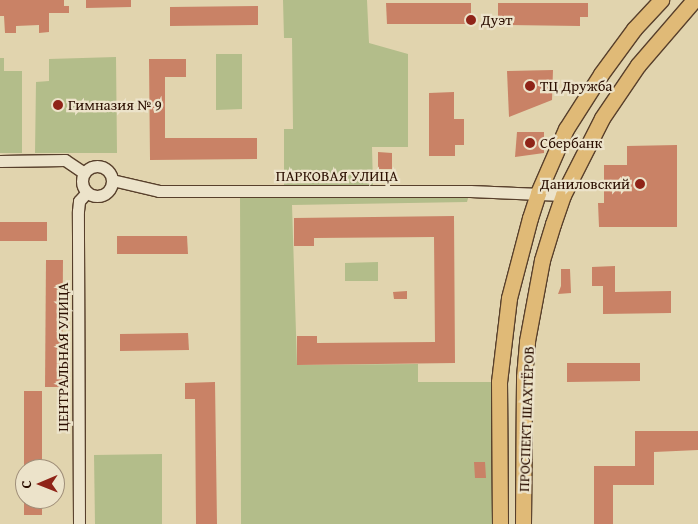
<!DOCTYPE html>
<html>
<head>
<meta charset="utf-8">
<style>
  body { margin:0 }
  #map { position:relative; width:698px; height:524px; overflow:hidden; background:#e1d4ae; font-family:"Gentium Book Plus",serif }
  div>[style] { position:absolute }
  .green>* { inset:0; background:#b3bd8a }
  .building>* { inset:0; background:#c98266 }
  .roads { filter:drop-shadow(1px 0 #58402c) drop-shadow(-1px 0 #58402c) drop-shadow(0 1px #58402c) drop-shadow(0 -1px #58402c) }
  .minor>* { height:11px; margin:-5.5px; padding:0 5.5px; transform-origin:5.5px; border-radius:5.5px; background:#ece3ca }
  .minor>.ring { margin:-5.5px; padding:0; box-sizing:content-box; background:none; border:11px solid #ece3ca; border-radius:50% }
  .major>* { height:15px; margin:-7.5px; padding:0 7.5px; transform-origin:7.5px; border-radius:7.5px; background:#e0ba77 }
  .dots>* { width:14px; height:14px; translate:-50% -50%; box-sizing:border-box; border:2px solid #ece3ca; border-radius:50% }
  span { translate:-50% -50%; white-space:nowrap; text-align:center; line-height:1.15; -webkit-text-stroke:4.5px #ece3ca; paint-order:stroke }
  .poi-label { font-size:15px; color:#2b0e00 }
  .left { translate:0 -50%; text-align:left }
  .right { translate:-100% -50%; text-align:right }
  .street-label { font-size:15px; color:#2b0e00 }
  .north { position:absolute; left:15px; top:459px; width:50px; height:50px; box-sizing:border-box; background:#ece3ca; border:1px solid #9f8e79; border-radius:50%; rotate:269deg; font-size:14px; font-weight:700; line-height:20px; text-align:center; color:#2b0e00 }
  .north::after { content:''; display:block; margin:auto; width:18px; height:22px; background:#8f2418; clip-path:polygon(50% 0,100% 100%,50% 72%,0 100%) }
</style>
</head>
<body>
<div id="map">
  <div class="green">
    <i style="clip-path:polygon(283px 0,367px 0,369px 43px,408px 54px,408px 147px,372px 147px,373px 186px,284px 186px,284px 129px,293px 129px,292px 38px,284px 38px)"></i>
    <i style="clip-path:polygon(216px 54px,242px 54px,242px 109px,216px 110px)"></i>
    <i style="clip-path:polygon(116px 57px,117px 153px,35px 153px,36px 82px,49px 81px,49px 59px)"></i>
    <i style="clip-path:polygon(0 58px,4px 58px,4px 71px,22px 71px,22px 153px,0 153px)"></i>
    <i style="clip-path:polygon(240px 191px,470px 191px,467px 202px,292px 205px,297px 365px,418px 364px,418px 382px,499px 382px,500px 524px,241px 524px)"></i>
    <i style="clip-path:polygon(378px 262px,378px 281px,345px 281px,345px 263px)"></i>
    <i style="clip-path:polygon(162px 454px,162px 524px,95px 524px,94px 455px)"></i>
  </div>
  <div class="building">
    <i style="clip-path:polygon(0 0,64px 0,64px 6px,69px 6px,69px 13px,49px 13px,49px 32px,39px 33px,39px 25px,16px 26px,16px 33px,5px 33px,4px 16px,0 16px)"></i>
    <i style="clip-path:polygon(86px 0,131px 0,131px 7px,86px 8px)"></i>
    <i style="clip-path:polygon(386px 3px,471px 3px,471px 24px,387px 24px)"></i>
    <i style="clip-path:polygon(498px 3px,588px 3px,588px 17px,580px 17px,580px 26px,503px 25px,503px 20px,498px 20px)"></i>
    <i style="clip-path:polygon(258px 6px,258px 25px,170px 26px,170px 7px)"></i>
    <i style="clip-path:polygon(149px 59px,186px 59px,186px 77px,165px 77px,165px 138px,257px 138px,257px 159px,150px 160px)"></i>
    <i style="clip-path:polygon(553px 70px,552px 100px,509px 117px,507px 71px)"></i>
    <i style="clip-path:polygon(454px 92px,454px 119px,464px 119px,464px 145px,455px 145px,455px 156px,429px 156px,429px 93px)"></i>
    <i style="clip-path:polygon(517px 132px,544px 132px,544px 153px,515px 157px)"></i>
    <i style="clip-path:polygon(677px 145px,677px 227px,599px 227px,598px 203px,604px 203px,604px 165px,627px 165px,627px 146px)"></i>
    <i style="clip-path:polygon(378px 152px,392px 153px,392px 169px,378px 169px)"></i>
    <i style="clip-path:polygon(454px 216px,455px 363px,297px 365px,297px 336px,317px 336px,317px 343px,435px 342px,434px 237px,314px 238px,314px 246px,294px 246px,294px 218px)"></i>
    <i style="clip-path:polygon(0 222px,47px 222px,47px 241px,0 241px)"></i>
    <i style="clip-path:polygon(117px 236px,187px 236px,188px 254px,117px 254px)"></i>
    <i style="clip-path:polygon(46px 260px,63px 260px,62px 387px,45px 387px)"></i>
    <i style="clip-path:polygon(615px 266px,615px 292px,671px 291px,671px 313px,603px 314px,603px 286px,592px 286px,592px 267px)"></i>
    <i style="clip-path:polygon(561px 269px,570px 269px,571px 293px,558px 294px,561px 286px)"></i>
    <i style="clip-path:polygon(407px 291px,407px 299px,394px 299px,393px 292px)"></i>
    <i style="clip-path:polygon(188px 333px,189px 350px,120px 351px,120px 334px)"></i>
    <i style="clip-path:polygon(567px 363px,640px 363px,640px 381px,567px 382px)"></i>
    <i style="clip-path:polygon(215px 382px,217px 524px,196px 524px,195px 399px,185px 399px,185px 383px)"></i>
    <i style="clip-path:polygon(24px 391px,42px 391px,42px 469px,24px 469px)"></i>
    <i style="clip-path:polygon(635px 431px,698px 431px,698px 450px,654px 452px,654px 485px,613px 485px,613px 524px,594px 524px,594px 466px,635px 466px)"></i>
    <i style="clip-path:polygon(474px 462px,485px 462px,486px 478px,475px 478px)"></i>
    <i style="clip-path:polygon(24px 499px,42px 499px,42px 515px,24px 515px)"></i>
  </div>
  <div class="roads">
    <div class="minor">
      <i style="left:0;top:161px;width:65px;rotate:-0.9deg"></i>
      <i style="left:65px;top:160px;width:23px;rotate:34deg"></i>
      <i class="ring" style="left:82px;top:166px;width:19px;height:19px"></i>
      <i style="left:112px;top:180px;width:48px;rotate:13.2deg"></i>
      <i style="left:159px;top:191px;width:311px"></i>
      <i style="left:470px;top:191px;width:93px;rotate:2.5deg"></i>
      <i style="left:79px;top:524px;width:313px;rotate:-90.2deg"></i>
      <i style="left:78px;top:211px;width:10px;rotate:-84deg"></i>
      <i style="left:79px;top:201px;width:12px;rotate:-48deg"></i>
    </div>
    <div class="major">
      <i style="left:500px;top:524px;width:142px;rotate:-90.4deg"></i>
      <i style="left:499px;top:382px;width:85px;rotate:-83.2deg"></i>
      <i style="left:509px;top:298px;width:83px;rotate:-75.3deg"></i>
      <i style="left:530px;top:218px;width:26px;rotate:-72deg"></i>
      <i style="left:538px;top:193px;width:70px;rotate:-66.4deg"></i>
      <i style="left:566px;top:129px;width:65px;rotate:-57.5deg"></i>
      <i style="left:601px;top:74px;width:56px;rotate:-53.7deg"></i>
      <i style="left:634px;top:29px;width:40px;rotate:-47deg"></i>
      <i style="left:523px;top:524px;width:147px;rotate:-89.6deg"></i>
      <i style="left:524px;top:377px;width:36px;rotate:-85deg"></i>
      <i style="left:527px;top:341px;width:82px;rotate:-79.5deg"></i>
      <i style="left:542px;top:260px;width:38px;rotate:-73deg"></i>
      <i style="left:553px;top:224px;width:31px;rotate:-71deg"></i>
      <i style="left:563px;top:195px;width:86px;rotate:-63.1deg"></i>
      <i style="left:602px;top:118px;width:64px;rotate:-55.8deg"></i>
      <i style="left:638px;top:65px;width:86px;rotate:-49.3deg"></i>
    </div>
  </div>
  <div class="dots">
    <i style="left:471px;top:20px;background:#8f2418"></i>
    <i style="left:530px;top:86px;background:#8f2418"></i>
    <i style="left:58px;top:105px;background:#8f2418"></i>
    <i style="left:530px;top:143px;background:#8f2418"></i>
    <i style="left:640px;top:184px;background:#8f2418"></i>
  </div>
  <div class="poi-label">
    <span class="left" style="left:481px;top:20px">Дуэт</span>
    <span class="left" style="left:540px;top:86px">ТЦ Дружба</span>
    <span class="left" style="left:68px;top:105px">Гимназия № 9</span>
    <span class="left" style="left:540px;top:143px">Сбербанк</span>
    <span class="right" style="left:630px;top:184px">Даниловский</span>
  </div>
  <div class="street-label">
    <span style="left:337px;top:176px">ПАРКОВАЯ УЛИЦА</span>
    <span style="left:63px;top:357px;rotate:-90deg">ЦЕНТРАЛЬНАЯ УЛИЦА</span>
    <span style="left:526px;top:419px;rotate:-88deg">ПРОСПЕКТ ШАХТЁРОВ</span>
  </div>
  <div class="north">С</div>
</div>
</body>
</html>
